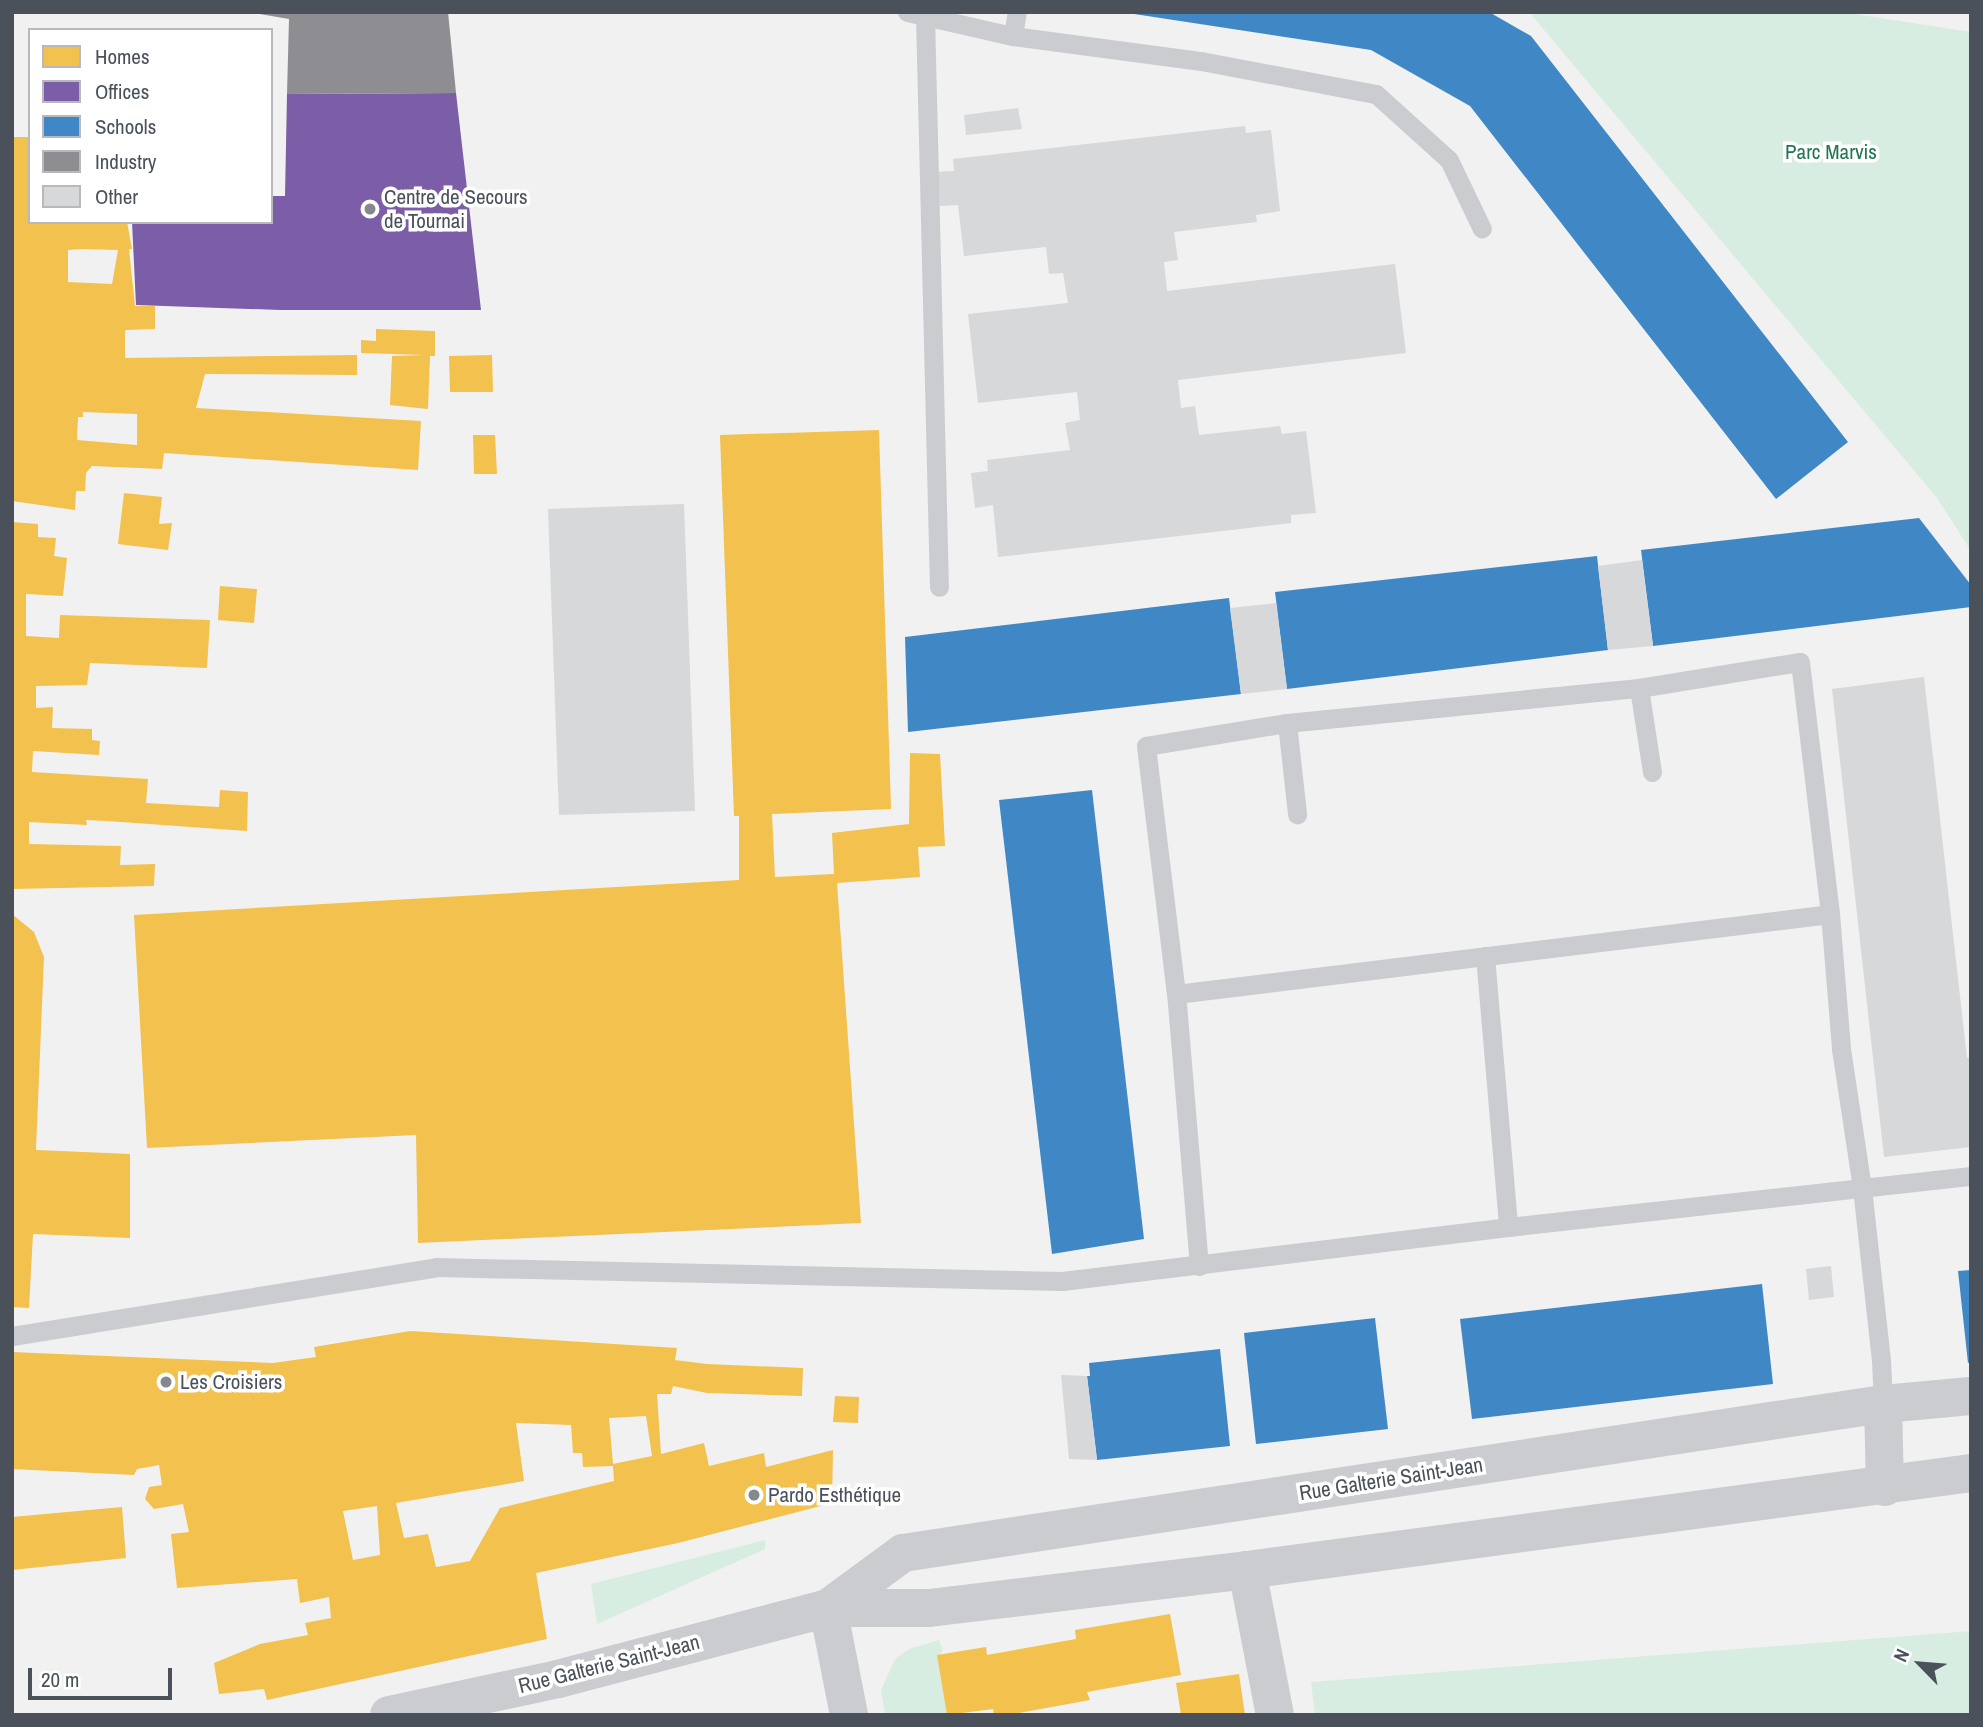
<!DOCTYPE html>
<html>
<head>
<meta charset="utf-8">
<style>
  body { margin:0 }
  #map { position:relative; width:1983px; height:1727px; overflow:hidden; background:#f1f1f1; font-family:"Archivo Narrow",sans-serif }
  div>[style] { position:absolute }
  .green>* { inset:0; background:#d8ede2 }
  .homes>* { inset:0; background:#f2c14e }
  .offices>* { inset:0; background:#7b5ea7 }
  .schools>* { inset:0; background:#3f88c5 }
  .industry>* { inset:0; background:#8d8d92 }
  .building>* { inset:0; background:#d7d8da }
  .service>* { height:19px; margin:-9.5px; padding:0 9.5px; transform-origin:9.5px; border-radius:9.5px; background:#cbcccf }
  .minor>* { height:38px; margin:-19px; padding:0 19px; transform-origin:19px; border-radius:19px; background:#cbcccf }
  .dots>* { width:19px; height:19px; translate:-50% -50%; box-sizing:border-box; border:4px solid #fff; border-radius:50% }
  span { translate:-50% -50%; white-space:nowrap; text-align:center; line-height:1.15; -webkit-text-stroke:7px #fff; paint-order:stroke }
  .park-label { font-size:21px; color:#227553 }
  .poi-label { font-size:21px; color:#4a515b }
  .left { translate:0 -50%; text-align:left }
  .street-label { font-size:21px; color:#4a515b }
  .frame { position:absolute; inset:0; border:14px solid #4a515b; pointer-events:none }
  .legend { position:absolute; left:28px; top:28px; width:245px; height:196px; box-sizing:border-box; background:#fff; border:2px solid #b7b9bd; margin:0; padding:9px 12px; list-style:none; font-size:21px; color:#4a515b }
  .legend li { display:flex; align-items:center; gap:14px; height:35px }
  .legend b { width:35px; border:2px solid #b7b9bd }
  .north { position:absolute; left:1885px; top:1629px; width:70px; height:70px; -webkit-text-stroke:5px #fff; paint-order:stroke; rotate:295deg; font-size:19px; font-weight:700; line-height:28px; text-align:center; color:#4a515b }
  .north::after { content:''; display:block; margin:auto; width:24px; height:32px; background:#4a515b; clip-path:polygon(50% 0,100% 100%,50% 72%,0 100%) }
  .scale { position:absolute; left:28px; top:1668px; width:144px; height:32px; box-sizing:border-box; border:4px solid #4a515b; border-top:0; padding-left:9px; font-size:21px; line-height:24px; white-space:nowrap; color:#4a515b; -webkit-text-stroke:5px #fff; paint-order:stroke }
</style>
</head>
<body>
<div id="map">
  <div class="green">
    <i style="clip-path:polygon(1529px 12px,1842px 12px,1971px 32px,1971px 551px,1937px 498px)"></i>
    <i style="clip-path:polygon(765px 1540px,765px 1549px,597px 1624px,591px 1584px)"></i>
    <i style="clip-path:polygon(1971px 1631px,1971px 1715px,1315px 1715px,1311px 1682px)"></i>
    <i style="clip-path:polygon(939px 1640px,943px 1651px,938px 1656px,947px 1715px,885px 1715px,881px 1690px,895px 1659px,909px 1649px)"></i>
  </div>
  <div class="homes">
    <i style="clip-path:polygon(evenodd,12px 137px,30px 137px,30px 222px,127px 222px,132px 249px,129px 249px,135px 306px,155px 306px,155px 329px,125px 330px,125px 358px,357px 355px,357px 375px,205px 374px,196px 408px,421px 421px,418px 470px,164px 453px,162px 469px,92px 466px,86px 473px,85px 491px,76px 491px,75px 510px,12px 501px,12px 137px,81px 249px,118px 250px,112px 284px,68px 282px,68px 250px,81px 249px,12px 137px,83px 412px,137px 414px,137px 445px,77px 440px,78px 417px,83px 417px,83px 412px)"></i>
    <i style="clip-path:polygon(376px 329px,435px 331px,435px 356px,430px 356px,428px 409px,390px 405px,392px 356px,424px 355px,361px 353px,361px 340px,376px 341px)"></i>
    <i style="clip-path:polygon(492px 355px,493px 392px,450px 392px,449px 356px)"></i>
    <i style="clip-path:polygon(879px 430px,891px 809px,772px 814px,775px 877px,834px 874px,832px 833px,909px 824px,910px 753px,940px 754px,945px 846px,918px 847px,920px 877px,837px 883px,861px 1223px,418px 1243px,416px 1135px,147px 1148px,134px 915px,739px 880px,739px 816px,734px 816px,720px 435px)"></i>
    <i style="clip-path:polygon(473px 435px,495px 435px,497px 474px,474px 474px)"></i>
    <i style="clip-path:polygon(124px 493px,162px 497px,159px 524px,172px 523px,168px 550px,118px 544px)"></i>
    <i style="clip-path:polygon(12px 522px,38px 524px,38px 537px,56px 538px,54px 556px,67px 558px,63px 596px,26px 594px,26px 636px,59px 638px,60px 615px,210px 620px,207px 668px,90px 663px,87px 685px,36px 686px,36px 708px,53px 707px,52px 728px,92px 729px,92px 740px,100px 741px,99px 755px,33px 751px,32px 772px,148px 779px,146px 803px,219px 807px,220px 790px,248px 792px,247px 831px,107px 821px,86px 820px,87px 825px,29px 822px,29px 844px,121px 846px,120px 865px,155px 864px,154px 886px,12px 889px)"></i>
    <i style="clip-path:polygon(220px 586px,257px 589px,254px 623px,218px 620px)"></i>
    <i style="clip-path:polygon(12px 914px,34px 932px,44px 957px,36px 1150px,130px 1154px,130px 1238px,33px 1234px,29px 1308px,12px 1307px)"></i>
    <i style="clip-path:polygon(evenodd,410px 1331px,677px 1348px,675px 1360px,707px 1364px,803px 1368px,802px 1396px,707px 1393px,673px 1386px,671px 1394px,657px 1394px,661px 1454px,704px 1443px,709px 1466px,764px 1453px,766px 1467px,833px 1450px,832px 1503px,678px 1543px,536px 1573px,547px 1639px,267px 1700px,264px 1689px,219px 1694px,214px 1663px,260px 1644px,308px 1635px,305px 1623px,331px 1618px,329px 1597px,300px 1603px,297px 1579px,177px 1588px,171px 1534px,189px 1532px,183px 1504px,154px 1509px,145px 1499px,149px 1487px,162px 1485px,159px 1465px,137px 1469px,134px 1475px,12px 1469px,12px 1352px,273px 1363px,316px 1357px,314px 1347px,410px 1331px,646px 1416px,652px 1456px,613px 1464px,609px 1418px,646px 1416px,410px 1331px,516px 1423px,571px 1425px,573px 1453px,582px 1453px,583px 1467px,613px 1466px,614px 1481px,500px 1508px,470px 1561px,436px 1567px,428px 1534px,404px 1538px,396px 1503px,524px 1481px,516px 1423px,410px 1331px,377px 1506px,380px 1555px,353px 1560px,343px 1511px,377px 1506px)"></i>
    <i style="clip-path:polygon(835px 1396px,859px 1397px,858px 1423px,833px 1422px)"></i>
    <i style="clip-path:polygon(122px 1507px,126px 1558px,12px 1570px,12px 1517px)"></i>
    <i style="clip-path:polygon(1170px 1614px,1181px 1675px,1087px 1692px,1090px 1700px,1008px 1715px,994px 1715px,993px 1709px,947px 1715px,937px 1655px,986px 1647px,987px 1655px,1076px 1639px,1075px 1630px)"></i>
    <i style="clip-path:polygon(1239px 1674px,1245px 1715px,1181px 1715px,1176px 1683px)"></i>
  </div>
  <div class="offices">
    <i style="clip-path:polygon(456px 93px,481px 310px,280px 310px,136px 305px,132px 222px,271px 222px,271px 196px,285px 196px,287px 94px)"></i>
  </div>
  <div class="schools">
    <i style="clip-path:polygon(1121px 12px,1489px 12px,1531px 36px,1848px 442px,1776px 499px,1470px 106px,1371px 50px)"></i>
    <i style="clip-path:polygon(1919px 518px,1971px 585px,1971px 607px,1653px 646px,1641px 550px)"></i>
    <i style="clip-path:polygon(1597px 556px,1608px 650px,1287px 689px,1275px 592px)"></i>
    <i style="clip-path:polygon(1229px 598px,1241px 694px,908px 732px,905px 637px)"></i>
    <i style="clip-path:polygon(1092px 790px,1144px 1239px,1052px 1254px,999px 800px)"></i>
    <i style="clip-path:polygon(1971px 1270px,1971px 1362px,1968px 1363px,1958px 1271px)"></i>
    <i style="clip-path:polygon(1762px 1284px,1773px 1384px,1472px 1419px,1460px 1319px)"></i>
    <i style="clip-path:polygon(1375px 1318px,1388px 1429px,1256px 1444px,1244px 1333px)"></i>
    <i style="clip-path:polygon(1220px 1349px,1230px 1446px,1097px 1460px,1087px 1376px,1090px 1376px,1089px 1363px)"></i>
  </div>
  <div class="industry">
    <i style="clip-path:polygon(249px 12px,448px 12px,456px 93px,287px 94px,289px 19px)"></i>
  </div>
  <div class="building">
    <i style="clip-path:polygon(1018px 108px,1022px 129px,966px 135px,964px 115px)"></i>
    <i style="clip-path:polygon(1245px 126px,1246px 133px,1271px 130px,1280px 211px,1256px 215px,1257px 222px,1174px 232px,1178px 260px,1164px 262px,1167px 291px,1395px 264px,1406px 353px,1178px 380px,1181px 408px,1195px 406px,1199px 435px,1280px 426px,1282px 434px,1306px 431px,1316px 513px,1291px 515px,1291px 523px,998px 557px,993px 505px,975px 508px,971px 473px,988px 471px,987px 460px,1070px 450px,1065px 423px,1080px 420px,1077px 392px,978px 403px,968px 314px,1068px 303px,1063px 273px,1049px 274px,1046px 247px,964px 256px,958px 205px,940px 206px,935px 172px,954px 171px,953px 159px)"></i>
    <i style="clip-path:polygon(684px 504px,695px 811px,559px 815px,548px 509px)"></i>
    <i style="clip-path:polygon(1642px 560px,1653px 646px,1608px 650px,1598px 566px)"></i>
    <i style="clip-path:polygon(1276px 603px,1287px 689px,1241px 694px,1230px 608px)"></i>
    <i style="clip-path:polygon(1924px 677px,1967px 1058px,1971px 1057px,1971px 1147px,1884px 1157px,1832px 689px)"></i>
    <i style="clip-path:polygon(1831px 1266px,1834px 1297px,1809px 1300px,1806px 1269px)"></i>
    <i style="clip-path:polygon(1061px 1375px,1087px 1376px,1097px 1460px,1069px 1459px)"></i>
  </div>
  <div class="service">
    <i style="left:907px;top:12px;width:109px;rotate:12.8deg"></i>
    <i style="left:1013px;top:36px;width:24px;rotate:-81deg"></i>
    <i style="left:925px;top:16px;width:571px;rotate:88.6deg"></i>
    <i style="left:1013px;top:36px;width:190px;rotate:7.6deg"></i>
    <i style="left:1201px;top:61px;width:178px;rotate:10.7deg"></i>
    <i style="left:1376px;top:94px;width:98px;rotate:42.1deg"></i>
    <i style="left:1449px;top:160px;width:76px;rotate:64.4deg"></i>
    <i style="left:1639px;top:688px;width:85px;rotate:81.2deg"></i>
    <i style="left:1287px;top:723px;width:92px;rotate:83.7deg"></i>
    <i style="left:1485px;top:956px;width:272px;rotate:85.1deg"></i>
    <i style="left:1176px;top:994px;width:659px;rotate:-6.97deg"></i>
    <i style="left:1199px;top:1266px;width:273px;rotate:-94.8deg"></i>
    <i style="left:1176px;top:994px;width:250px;rotate:-96.9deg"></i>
    <i style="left:1146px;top:746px;width:143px;rotate:-9.3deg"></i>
    <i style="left:1287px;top:723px;width:354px;rotate:-5.7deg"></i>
    <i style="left:1639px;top:688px;width:163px;rotate:-9.2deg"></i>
    <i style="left:1800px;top:662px;width:254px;rotate:83.2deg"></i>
    <i style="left:1830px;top:914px;width:135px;rotate:85.3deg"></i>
    <i style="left:1841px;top:1049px;width:141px;rotate:81.4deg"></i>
    <i style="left:1862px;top:1188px;width:173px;rotate:83.7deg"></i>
    <i style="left:1881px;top:1360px;width:44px;rotate:87.4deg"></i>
    <i style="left:12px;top:1336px;width:430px;rotate:-9.2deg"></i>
    <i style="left:436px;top:1267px;width:626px;rotate:1.28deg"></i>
    <i style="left:1062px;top:1281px;width:449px;rotate:-6.9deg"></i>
    <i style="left:1508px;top:1227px;width:466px;rotate:-6.3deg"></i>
  </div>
  <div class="minor">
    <i style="left:1883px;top:1404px;width:83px;rotate:88.6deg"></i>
    <i style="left:1247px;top:1570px;width:148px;rotate:79.1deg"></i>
    <i style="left:828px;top:1608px;width:93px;rotate:-36.3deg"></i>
    <i style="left:903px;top:1553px;width:991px;rotate:-8.65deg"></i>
    <i style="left:1883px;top:1404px;width:88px;rotate:-5.2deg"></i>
    <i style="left:828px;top:1608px;width:109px;rotate:78.9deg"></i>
    <i style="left:389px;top:1715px;width:173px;rotate:-12deg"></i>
    <i style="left:558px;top:1679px;width:279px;rotate:-14.7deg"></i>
    <i style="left:828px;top:1608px;width:101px"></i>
    <i style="left:929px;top:1608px;width:320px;rotate:-6.8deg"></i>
    <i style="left:1247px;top:1570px;width:730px;rotate:-7.63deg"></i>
  </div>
  <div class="dots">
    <i style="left:370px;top:209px;background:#848990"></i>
    <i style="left:166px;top:1382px;background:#848990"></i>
    <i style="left:754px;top:1495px;background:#848990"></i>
  </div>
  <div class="park-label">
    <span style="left:1831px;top:152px">Parc Marvis</span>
  </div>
  <div class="poi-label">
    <span class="left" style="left:384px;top:209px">Centre de Secours<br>de Tournai</span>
    <span class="left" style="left:180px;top:1382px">Les Croisiers</span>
    <span class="left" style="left:768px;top:1495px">Pardo Esthétique</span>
  </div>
  <div class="street-label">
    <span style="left:1391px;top:1479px;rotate:-9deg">Rue Galterie Saint-Jean</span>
    <span style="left:609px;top:1664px;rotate:-14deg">Rue Galterie Saint-Jean</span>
  </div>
  <div class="frame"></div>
  <ul class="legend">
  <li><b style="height:19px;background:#f2c14e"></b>Homes</li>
  <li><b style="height:19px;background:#7b5ea7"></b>Offices</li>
  <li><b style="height:19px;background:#3f88c5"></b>Schools</li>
  <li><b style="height:19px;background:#8d8d92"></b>Industry</li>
  <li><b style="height:19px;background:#d7d8da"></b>Other</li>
  </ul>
  <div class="north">N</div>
  <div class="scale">20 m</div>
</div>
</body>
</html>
